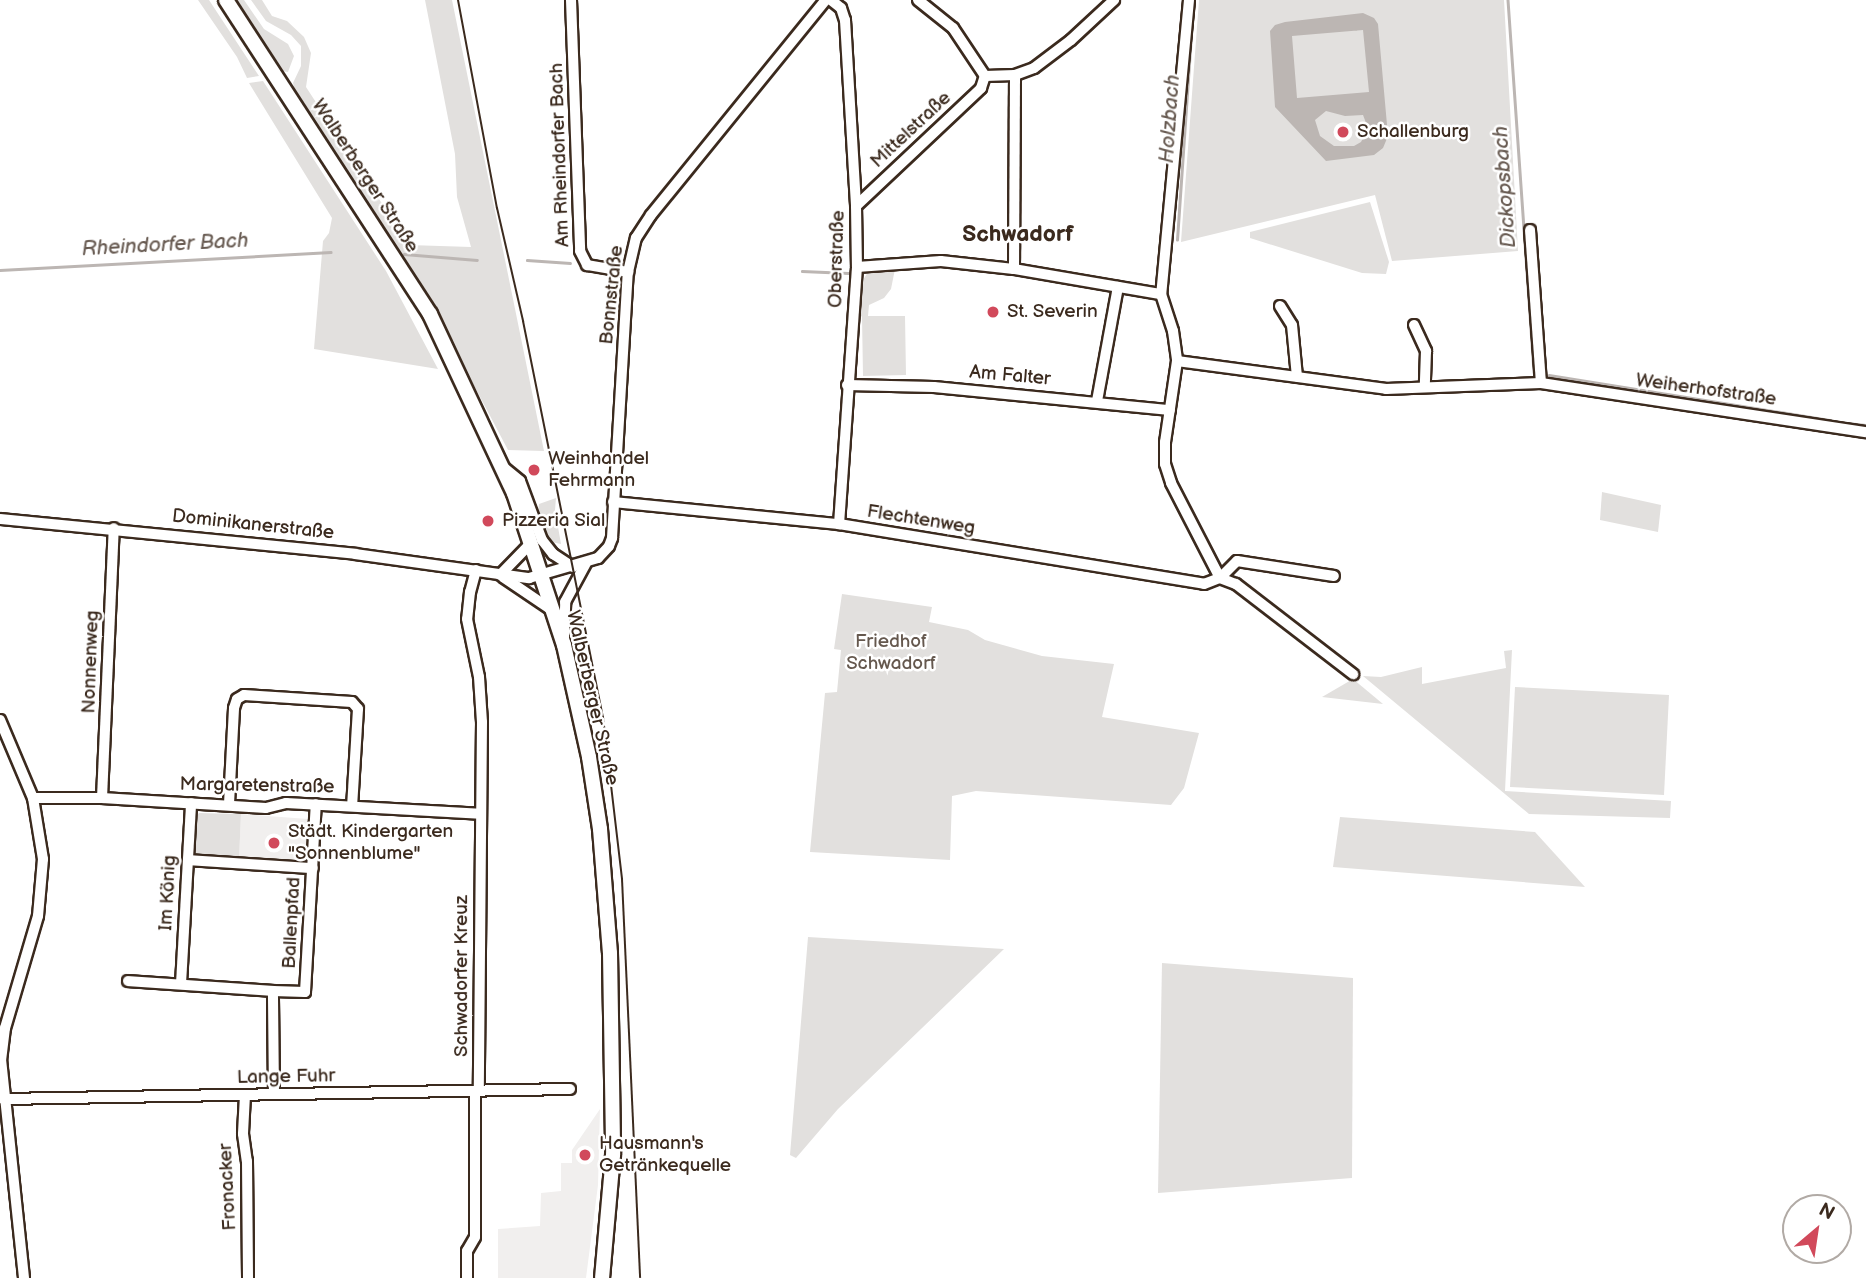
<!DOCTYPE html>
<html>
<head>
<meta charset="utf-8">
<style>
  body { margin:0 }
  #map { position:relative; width:1866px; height:1278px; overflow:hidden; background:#fff; font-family:"Balsamiq Sans",sans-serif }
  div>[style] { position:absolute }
  .built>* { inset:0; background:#f1efee }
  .green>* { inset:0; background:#e2e0de }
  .water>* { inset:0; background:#bcb6b3 }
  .stream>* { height:2.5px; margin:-1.25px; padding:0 1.25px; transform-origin:1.25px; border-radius:1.25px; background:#bcb6b3 }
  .roads { filter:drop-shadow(2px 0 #3b2a1e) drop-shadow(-2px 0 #3b2a1e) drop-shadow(0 2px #3b2a1e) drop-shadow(0 -2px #3b2a1e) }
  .minor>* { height:10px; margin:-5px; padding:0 5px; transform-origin:5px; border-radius:5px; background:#fff }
  .major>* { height:14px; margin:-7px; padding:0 7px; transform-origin:7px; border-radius:7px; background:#fff }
  .tram>* { height:2px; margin:-1px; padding:0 1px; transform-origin:1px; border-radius:1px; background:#3b2a1e }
  .dots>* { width:19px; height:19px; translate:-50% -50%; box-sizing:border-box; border:4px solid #fff; border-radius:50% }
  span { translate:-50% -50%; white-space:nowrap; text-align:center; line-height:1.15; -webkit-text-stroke:5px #fff; paint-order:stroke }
  .street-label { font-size:19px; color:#3b2a1e }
  .poi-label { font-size:19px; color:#3b2a1e }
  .left { translate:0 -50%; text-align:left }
  .park-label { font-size:19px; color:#65584e }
  .water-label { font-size:21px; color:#685b52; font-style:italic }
  .quarter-label { font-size:23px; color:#3b2a1e; font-weight:700 }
  .north { position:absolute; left:1782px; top:1194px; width:70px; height:70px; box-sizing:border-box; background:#fff; border:2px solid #b1aaa5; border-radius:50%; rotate:29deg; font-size:19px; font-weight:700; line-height:28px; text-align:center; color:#3b2a1e }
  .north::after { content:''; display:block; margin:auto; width:24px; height:32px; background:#d1495b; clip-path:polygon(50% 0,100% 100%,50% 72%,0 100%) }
</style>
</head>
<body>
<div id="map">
  <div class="built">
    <i style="clip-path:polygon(241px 814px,308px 819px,310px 826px,307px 862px,239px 860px)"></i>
    <i style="clip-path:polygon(600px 1109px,598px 1185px,586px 1278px,498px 1278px,498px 1229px,540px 1226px,541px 1193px,561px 1191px,561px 1163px,572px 1163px,572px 1150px)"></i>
  </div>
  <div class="green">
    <i style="clip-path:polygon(198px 0,209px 0,259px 76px,247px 78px,237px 57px)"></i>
    <i style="clip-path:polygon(233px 0,244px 0,264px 29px,288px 44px,294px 56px,288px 72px,281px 71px)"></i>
    <i style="clip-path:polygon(251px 0,262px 0,272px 16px,287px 21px,304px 37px,311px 53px,306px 87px,409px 245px,471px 247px,457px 197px,455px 154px,425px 0,452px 0,544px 451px,508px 450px,430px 302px,296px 94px,293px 83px,301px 66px,301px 46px,291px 35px,266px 21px)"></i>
    <i style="clip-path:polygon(1199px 0,1504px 0,1518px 251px,1392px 261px,1375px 195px,1181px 242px)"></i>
    <i style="clip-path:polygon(263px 81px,386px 271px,438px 369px,314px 349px,323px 241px,329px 233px,332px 218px,249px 83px)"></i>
    <i style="clip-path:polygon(1370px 202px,1389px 262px,1386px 274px,1362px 273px,1250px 238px,1250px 232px)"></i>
    <i style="clip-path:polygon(895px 269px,891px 289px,884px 298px,869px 305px,868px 316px,905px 316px,906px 375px,863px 376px,862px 317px,858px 312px,860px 285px,868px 272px)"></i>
    <i style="clip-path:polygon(1602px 492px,1661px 505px,1658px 532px,1600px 520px)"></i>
    <i style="clip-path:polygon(556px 498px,555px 510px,561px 544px,551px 542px,538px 512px,539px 504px)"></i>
    <i style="clip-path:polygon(842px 594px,932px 607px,929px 622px,968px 630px,985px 640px,1042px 656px,1114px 664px,1102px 717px,1199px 733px,1184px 788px,1171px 805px,976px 791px,952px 796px,950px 860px,810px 852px,825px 693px,837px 692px,841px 650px,834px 649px)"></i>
    <i style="clip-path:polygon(1512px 650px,1505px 791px,1671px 801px,1670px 818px,1529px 814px,1363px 676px,1381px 677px,1422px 667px,1422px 684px,1506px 668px,1504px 651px)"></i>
    <i style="clip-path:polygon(1353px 679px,1383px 704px,1322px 697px)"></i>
    <i style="clip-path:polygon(1515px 687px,1669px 695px,1664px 795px,1510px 787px)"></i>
    <i style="clip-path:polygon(199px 813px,241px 814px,239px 860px,195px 857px,195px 818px)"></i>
    <i style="clip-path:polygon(1340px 817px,1535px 832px,1585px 887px,1333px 867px)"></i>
    <i style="clip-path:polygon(808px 937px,1004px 949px,838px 1109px,796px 1158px,790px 1155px)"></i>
    <i style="clip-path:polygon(1162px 963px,1353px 978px,1352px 1178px,1158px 1193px)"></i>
  </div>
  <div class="water">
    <i style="clip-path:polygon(evenodd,1363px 13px,1374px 18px,1378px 24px,1388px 136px,1383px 148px,1374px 155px,1326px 161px,1275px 107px,1270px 31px,1275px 25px,1285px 22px,1363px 13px,1363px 30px,1369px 92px,1297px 98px,1292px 36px,1363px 30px,1363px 13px,1326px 111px,1345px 116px,1363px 115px,1368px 128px,1361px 142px,1354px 146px,1334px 146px,1320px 136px,1315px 120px,1326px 111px)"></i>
  </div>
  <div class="stream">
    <i style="left:1508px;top:0;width:373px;rotate:86deg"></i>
    <i style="left:1177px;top:240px;width:221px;rotate:-86.1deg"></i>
    <i style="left:404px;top:254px;width:73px;rotate:4.7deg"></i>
    <i style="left:527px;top:260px;width:43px;rotate:4deg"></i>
    <i style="left:0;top:270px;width:331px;rotate:-3.1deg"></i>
    <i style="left:802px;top:271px;width:46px;rotate:2.5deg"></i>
    <i style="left:1549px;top:375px;width:285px;rotate:9.1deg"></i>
    <i style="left:1847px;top:423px;width:19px;rotate:6deg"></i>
  </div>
  <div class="roads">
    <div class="minor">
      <i style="left:571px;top:0;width:251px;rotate:87.9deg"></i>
      <i style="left:580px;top:251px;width:16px;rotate:63deg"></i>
      <i style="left:587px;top:265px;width:42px;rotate:9.7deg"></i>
      <i style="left:831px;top:0;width:13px;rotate:39deg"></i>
      <i style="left:841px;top:8px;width:13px;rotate:72deg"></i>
      <i style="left:845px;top:20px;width:186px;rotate:86.6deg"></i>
      <i style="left:856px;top:206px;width:61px;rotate:89.1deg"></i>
      <i style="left:857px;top:267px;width:258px;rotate:94deg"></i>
      <i style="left:918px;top:0;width:45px;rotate:38.7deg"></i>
      <i style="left:953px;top:28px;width:58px;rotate:56.3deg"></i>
      <i style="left:1189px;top:0;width:295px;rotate:95.4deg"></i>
      <i style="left:1161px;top:294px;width:39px;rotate:72deg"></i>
      <i style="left:1173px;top:331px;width:30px;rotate:82deg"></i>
      <i style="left:1177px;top:361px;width:82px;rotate:98.4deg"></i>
      <i style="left:1165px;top:442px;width:22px;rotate:90deg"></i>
      <i style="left:1165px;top:464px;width:20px;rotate:72deg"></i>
      <i style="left:1171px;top:483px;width:107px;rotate:62.7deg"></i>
      <i style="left:1220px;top:578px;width:17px;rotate:21deg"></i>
      <i style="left:1236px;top:584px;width:148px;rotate:37.6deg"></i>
      <i style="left:985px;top:76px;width:30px;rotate:-2deg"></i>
      <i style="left:1015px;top:75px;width:20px;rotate:-20deg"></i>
      <i style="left:1034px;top:68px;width:46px;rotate:-37.1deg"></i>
      <i style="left:1071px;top:40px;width:59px;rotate:-42.9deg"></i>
      <i style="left:856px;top:206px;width:172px;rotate:-43.3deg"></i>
      <i style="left:981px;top:88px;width:13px;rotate:-72deg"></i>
      <i style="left:1530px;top:230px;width:153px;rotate:85.9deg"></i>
      <i style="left:857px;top:267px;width:84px;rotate:-4.1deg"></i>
      <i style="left:941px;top:261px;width:73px;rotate:6.3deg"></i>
      <i style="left:1014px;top:269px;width:149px;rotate:9.7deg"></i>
      <i style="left:1014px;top:269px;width:194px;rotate:-89.7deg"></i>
      <i style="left:1280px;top:306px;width:22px;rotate:58deg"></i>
      <i style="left:1292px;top:325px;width:52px;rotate:84.5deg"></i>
      <i style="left:1414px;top:325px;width:29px;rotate:65deg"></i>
      <i style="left:1426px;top:351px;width:35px;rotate:92deg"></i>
      <i style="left:1177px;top:361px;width:211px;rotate:7.6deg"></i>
      <i style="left:1386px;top:389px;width:155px;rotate:-2.2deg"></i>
      <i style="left:1541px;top:383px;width:329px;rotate:8.6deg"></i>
      <i style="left:847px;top:385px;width:87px;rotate:1.3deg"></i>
      <i style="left:934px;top:387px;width:237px;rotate:5.6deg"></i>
      <i style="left:1097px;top:401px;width:116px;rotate:-79.6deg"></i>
      <i style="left:503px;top:467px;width:22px;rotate:39deg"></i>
      <i style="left:520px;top:481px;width:63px;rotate:69.6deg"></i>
      <i style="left:542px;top:540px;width:18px;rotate:52deg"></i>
      <i style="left:553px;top:554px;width:24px;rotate:33deg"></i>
      <i style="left:613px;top:502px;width:227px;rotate:5.6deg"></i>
      <i style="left:839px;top:524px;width:370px;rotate:9.3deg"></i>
      <i style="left:1204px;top:584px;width:17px;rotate:-21deg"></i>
      <i style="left:1220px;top:578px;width:24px;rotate:-45deg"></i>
      <i style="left:1237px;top:561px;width:98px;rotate:8.8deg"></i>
      <i style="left:0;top:519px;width:357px;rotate:5.6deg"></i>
      <i style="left:355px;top:554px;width:176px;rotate:7.9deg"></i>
      <i style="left:529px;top:578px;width:72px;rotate:-16.2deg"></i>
      <i style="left:598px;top:558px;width:16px;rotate:-47deg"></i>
      <i style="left:609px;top:546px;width:9px;rotate:-69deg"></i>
      <i style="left:612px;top:538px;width:266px;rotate:-86.6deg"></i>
      <i style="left:628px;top:272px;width:35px;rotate:-77deg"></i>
      <i style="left:636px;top:238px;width:27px;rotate:-57deg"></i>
      <i style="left:651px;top:215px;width:277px;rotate:-50.9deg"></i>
      <i style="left:476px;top:570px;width:23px;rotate:105deg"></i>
      <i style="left:470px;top:592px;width:27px;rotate:96deg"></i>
      <i style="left:467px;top:619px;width:59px;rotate:78.3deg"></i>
      <i style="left:479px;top:677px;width:45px;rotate:86.2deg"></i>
      <i style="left:482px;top:722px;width:369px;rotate:90.5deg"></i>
      <i style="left:500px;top:575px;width:45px;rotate:-45.9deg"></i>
      <i style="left:503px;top:577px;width:60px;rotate:34.2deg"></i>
      <i style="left:564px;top:638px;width:36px;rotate:-88deg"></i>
      <i style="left:565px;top:602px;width:44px;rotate:-61.7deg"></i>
      <i style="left:0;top:720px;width:85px;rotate:67.1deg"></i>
      <i style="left:33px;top:798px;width:62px;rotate:80.7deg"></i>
      <i style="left:43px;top:859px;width:57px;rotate:95deg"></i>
      <i style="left:38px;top:916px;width:117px;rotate:106.4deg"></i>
      <i style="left:5px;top:1028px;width:31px;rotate:97deg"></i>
      <i style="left:1px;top:1059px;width:220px;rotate:84deg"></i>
      <i style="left:33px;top:798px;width:69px"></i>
      <i style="left:102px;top:798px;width:164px;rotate:3.5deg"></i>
      <i style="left:266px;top:808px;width:21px;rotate:-14deg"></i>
      <i style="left:286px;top:803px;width:194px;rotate:3.2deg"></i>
      <i style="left:102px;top:798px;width:270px;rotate:-87.5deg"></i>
      <i style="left:229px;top:804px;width:96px;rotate:-87deg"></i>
      <i style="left:234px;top:708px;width:9px;rotate:-72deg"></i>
      <i style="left:237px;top:699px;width:8px;rotate:-30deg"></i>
      <i style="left:244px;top:695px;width:108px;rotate:3.7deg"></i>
      <i style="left:352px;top:702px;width:9px;rotate:49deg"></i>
      <i style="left:358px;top:709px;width:97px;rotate:93.5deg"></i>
      <i style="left:188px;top:860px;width:125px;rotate:3.7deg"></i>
      <i style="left:128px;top:981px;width:145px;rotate:3.9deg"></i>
      <i style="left:181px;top:984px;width:181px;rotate:-86.8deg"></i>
      <i style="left:274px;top:1094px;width:103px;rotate:-90.6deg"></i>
      <i style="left:273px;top:991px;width:32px;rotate:2deg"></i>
      <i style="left:305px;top:992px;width:188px;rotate:-86.7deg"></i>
      <i style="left:245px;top:1095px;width:39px;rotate:93deg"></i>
      <i style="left:243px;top:1134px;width:27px;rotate:82deg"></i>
      <i style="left:247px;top:1161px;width:117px;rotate:89.5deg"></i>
      <i style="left:3px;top:1099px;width:567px;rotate:-1.01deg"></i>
      <i style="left:467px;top:1278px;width:27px;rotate:-90deg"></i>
      <i style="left:467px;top:1251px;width:16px;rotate:-60deg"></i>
      <i style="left:475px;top:1237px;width:145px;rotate:-90deg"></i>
    </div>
    <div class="major">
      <i style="left:226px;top:0;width:374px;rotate:57deg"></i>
      <i style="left:430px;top:314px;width:198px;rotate:64.9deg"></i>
      <i style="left:514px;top:493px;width:160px;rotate:71.8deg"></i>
      <i style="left:564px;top:645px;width:115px;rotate:77.4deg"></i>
      <i style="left:589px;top:757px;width:73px;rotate:81.3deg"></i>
      <i style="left:600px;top:829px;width:124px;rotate:85.4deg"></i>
      <i style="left:610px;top:953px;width:202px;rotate:89.1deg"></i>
      <i style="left:613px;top:1155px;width:123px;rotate:95.1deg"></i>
    </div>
  </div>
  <div class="tram">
    <i style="left:458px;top:0;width:212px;rotate:79.4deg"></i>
    <i style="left:497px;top:208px;width:116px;rotate:77deg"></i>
    <i style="left:523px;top:321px;width:404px;rotate:78.6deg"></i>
    <i style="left:603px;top:717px;width:163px;rotate:83.3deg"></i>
    <i style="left:622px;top:879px;width:399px;rotate:87.4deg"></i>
  </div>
  <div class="dots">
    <i style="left:1343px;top:132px;background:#d1495b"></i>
    <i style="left:993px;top:312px;background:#d1495b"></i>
    <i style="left:534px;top:470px;background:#d1495b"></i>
    <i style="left:488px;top:521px;background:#d1495b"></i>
    <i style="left:274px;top:843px;background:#d1495b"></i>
    <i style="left:585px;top:1155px;background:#d1495b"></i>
  </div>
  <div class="street-label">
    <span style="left:911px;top:130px;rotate:-43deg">Mittelstraße</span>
    <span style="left:560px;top:155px;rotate:-92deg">Am Rheindorfer Bach</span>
    <span style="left:365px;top:176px;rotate:57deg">Walberberger Straße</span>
    <span style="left:837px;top:259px;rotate:-88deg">Oberstraße</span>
    <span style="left:612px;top:295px;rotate:-84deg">Bonnstraße</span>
    <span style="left:1010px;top:376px;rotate:5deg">Am Falter</span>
    <span style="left:1706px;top:390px;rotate:8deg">Weiherhofstraße</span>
    <span style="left:921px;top:520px;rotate:9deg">Flechtenweg</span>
    <span style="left:253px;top:525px;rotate:6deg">Dominikanerstraße</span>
    <span style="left:91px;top:662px;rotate:-88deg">Nonnenweg</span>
    <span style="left:592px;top:698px;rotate:77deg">Walberberger Straße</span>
    <span style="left:257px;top:786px;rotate:1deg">Margaretenstraße</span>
    <span style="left:168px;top:893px;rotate:-87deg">Im König</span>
    <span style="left:292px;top:923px;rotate:-87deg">Ballenpfad</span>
    <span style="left:462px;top:976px;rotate:-90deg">Schwadorfer Kreuz</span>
    <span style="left:286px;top:1077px;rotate:-1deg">Lange Fuhr</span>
    <span style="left:228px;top:1187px;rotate:-93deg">Fronacker</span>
  </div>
  <div class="poi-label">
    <span class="left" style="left:1357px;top:132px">Schallenburg</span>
    <span class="left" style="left:1007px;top:312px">St. Severin</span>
    <span class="left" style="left:548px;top:470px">Weinhandel<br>Fehrmann</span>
    <span class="left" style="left:502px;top:521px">Pizzeria Sial</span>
    <span class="left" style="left:288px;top:843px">Städt. Kindergarten<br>"Sonnenblume"</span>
    <span class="left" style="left:599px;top:1155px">Hausmann's<br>Getränkequelle</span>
  </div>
  <div class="park-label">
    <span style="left:891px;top:653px">Friedhof<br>Schwadorf</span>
  </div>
  <div class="water-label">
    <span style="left:1170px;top:119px;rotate:-86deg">Holzbach</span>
    <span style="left:1505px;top:187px;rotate:-94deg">Dickopsbach</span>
    <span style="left:165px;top:245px;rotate:-3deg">Rheindorfer Bach</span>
  </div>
  <div class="quarter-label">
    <span style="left:1018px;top:234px">Schwadorf</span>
  </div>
  <div class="north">N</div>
</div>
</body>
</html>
